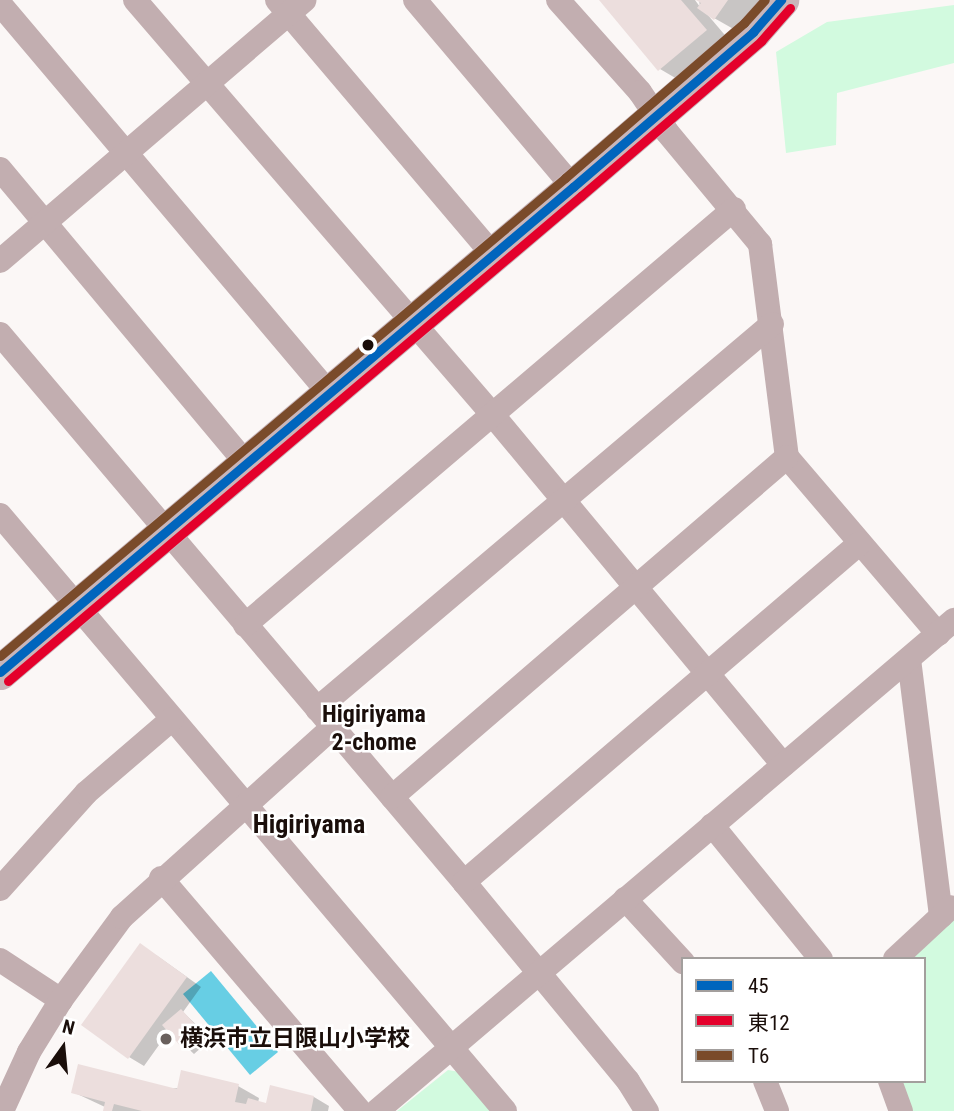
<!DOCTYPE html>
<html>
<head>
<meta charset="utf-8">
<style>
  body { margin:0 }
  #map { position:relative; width:954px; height:1111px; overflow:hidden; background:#fbf7f6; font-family:"Roboto Condensed","Noto Sans JP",sans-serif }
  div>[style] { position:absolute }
  .green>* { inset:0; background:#d2fadf }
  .water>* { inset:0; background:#67cee4 }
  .shadow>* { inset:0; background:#0003 }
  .building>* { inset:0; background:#ecdedd }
  .street>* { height:24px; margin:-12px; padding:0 12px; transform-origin:12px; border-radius:12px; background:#c2aeb0 }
  .secondary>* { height:35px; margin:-17.5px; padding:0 17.5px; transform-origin:17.5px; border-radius:17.5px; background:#c9b6ba }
  .bus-1>* { height:9px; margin:-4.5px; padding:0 4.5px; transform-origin:4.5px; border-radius:4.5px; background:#0065bd }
  .bus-2>* { height:9px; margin:-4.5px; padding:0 4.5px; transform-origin:4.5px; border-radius:4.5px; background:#e4002b }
  .bus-3>* { height:9px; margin:-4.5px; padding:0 4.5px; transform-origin:4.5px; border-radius:4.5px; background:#7a4b2a }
  .dots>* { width:19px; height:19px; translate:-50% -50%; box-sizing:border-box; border:4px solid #fff; border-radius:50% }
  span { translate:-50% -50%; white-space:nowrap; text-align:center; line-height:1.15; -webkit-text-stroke:5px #fff; paint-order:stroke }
  .poi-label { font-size:23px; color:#1a0e0a; font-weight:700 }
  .left { translate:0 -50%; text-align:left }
  .neighbourhood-label { font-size:24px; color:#1a0e0a; font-weight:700 }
  .quarter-label { font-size:26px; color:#1a0e0a; font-weight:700 }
  .legend { position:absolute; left:681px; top:957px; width:245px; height:126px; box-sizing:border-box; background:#fff; border:2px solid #a39f9d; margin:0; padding:9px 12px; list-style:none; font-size:21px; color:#1a0e0a }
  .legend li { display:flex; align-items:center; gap:14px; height:35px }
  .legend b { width:35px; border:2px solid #a39f9d }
  .north { position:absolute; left:28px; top:1013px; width:70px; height:70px; -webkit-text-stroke:5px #fff; paint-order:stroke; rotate:15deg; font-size:19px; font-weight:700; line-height:28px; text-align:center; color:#1a0e0a }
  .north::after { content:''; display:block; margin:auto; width:24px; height:32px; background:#1a0e0a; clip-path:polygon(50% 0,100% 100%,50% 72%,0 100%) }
</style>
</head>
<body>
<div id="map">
  <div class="green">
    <i style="clip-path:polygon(954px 5px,954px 63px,837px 93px,836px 145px,786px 153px,776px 52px,827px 22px)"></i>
    <i style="clip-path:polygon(954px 919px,954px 1111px,912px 1111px,902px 1081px,924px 1081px,924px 959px,911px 959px)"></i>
    <i style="clip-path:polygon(448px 1070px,460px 1072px,493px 1111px,397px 1111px)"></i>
  </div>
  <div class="water">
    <i style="clip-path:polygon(211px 971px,278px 1052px,250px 1075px,183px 994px)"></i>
  </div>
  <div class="shadow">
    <i style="clip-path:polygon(601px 0,695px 0,700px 7px,699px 0,769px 0,744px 35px,707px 14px,735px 47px,689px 86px,660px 69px)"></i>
    <i style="clip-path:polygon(156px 955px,201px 987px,183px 1012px,211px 1039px,194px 1054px,169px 1031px,144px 1066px,129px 1057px)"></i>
    <i style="clip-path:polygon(238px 1086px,259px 1098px,258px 1103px,268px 1105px,272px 1088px,314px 1097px,329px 1106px,328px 1111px,104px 1111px,105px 1107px,73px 1092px)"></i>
  </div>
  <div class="building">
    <i style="clip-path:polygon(599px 0,681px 0,707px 30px,658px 71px)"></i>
    <i style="clip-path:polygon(696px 0,728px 0,714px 20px,697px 8px,701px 3px)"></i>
    <i style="clip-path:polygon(140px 943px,187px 977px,128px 1059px,81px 1025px)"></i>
    <i style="clip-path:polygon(181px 1009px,202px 1032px,183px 1049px,162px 1025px)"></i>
    <i style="clip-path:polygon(78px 1064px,177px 1089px,181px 1070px,239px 1084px,235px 1102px,246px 1104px,248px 1098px,266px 1103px,270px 1085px,314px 1096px,311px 1111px,142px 1111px,114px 1104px,112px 1111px,103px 1111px,105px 1102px,71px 1093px)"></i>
  </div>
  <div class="street">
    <i style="left:135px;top:0;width:547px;rotate:49.23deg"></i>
    <i style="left:492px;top:414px;width:456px;rotate:50.3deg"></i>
    <i style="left:277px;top:0;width:334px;rotate:49.7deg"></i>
    <i style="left:415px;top:0;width:245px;rotate:49.8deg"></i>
    <i style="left:558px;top:0;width:123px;rotate:48.3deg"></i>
    <i style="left:640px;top:92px;width:48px;rotate:56deg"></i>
    <i style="left:667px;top:132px;width:146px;rotate:50.3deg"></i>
    <i style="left:760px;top:244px;width:215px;rotate:82.8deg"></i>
    <i style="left:787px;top:457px;width:233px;rotate:49.5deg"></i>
    <i style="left:0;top:4px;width:509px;rotate:49.78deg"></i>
    <i style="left:0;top:169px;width:385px;rotate:50.1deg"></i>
    <i style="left:0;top:261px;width:401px;rotate:-40.6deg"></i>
    <i style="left:0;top:334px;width:718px;rotate:49.74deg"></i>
    <i style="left:464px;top:882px;width:258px;rotate:50.5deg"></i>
    <i style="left:628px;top:1081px;width:36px;rotate:58deg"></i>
    <i style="left:0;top:515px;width:781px;rotate:49.72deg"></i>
    <i style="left:245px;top:625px;width:642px;rotate:-40.39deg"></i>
    <i style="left:909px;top:659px;width:259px;rotate:82.9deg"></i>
    <i style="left:317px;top:709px;width:596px;rotate:-40.24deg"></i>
    <i style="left:392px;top:797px;width:521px;rotate:-40.72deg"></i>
    <i style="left:712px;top:825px;width:173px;rotate:50.9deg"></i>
    <i style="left:161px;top:878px;width:306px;rotate:49.5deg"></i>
    <i style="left:464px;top:882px;width:521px;rotate:-40.57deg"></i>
    <i style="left:0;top:889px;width:129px;rotate:-48.1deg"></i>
    <i style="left:86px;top:793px;width:113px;rotate:-40.7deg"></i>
    <i style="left:625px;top:899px;width:86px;rotate:47.4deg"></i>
    <i style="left:895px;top:959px;width:76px;rotate:-42.9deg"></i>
    <i style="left:0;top:960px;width:73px;rotate:33.3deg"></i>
    <i style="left:765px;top:1081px;width:32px;rotate:68deg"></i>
    <i style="left:890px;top:1081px;width:32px;rotate:70deg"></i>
    <i style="left:2px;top:1111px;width:65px;rotate:-65.4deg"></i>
    <i style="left:29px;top:1052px;width:61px;rotate:-58.4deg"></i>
    <i style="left:61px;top:1000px;width:103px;rotate:-53.7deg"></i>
    <i style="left:122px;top:917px;width:283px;rotate:-42deg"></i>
    <i style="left:377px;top:1111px;width:758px;rotate:-40.4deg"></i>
  </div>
  <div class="secondary">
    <i style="left:0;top:672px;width:751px;rotate:-40.25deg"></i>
    <i style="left:573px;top:187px;width:238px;rotate:-40.7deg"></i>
    <i style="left:753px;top:32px;width:43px;rotate:-48.8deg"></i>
  </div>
  <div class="bus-1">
    <i style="left:0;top:672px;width:751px;rotate:-40.25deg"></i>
    <i style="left:573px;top:187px;width:238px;rotate:-40.7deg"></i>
    <i style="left:753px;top:32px;width:43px;rotate:-48.8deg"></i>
  </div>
  <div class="bus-2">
    <i style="left:8px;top:681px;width:751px;rotate:-40.25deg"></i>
    <i style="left:581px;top:196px;width:238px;rotate:-40.7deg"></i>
    <i style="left:761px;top:41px;width:44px;rotate:-48.7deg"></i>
  </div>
  <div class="bus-3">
    <i style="left:0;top:656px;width:740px;rotate:-40.23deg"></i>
    <i style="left:565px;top:178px;width:237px;rotate:-40.9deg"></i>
    <i style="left:744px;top:23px;width:31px;rotate:-48deg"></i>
  </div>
  <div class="dots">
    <i style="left:368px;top:345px;background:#1a0e0a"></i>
    <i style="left:166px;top:1039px;background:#69605d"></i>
  </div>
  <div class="poi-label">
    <span class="left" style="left:180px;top:1039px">横浜市立日限山小学校</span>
  </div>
  <div class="neighbourhood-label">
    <span style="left:374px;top:729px">Higiriyama<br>2-chome</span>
  </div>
  <div class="quarter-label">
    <span style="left:309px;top:825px">Higiriyama</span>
  </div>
  <ul class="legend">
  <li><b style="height:9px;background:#0065bd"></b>45</li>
  <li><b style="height:9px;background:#e4002b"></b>東12</li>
  <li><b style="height:9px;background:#7a4b2a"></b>T6</li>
  </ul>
  <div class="north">N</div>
</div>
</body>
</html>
